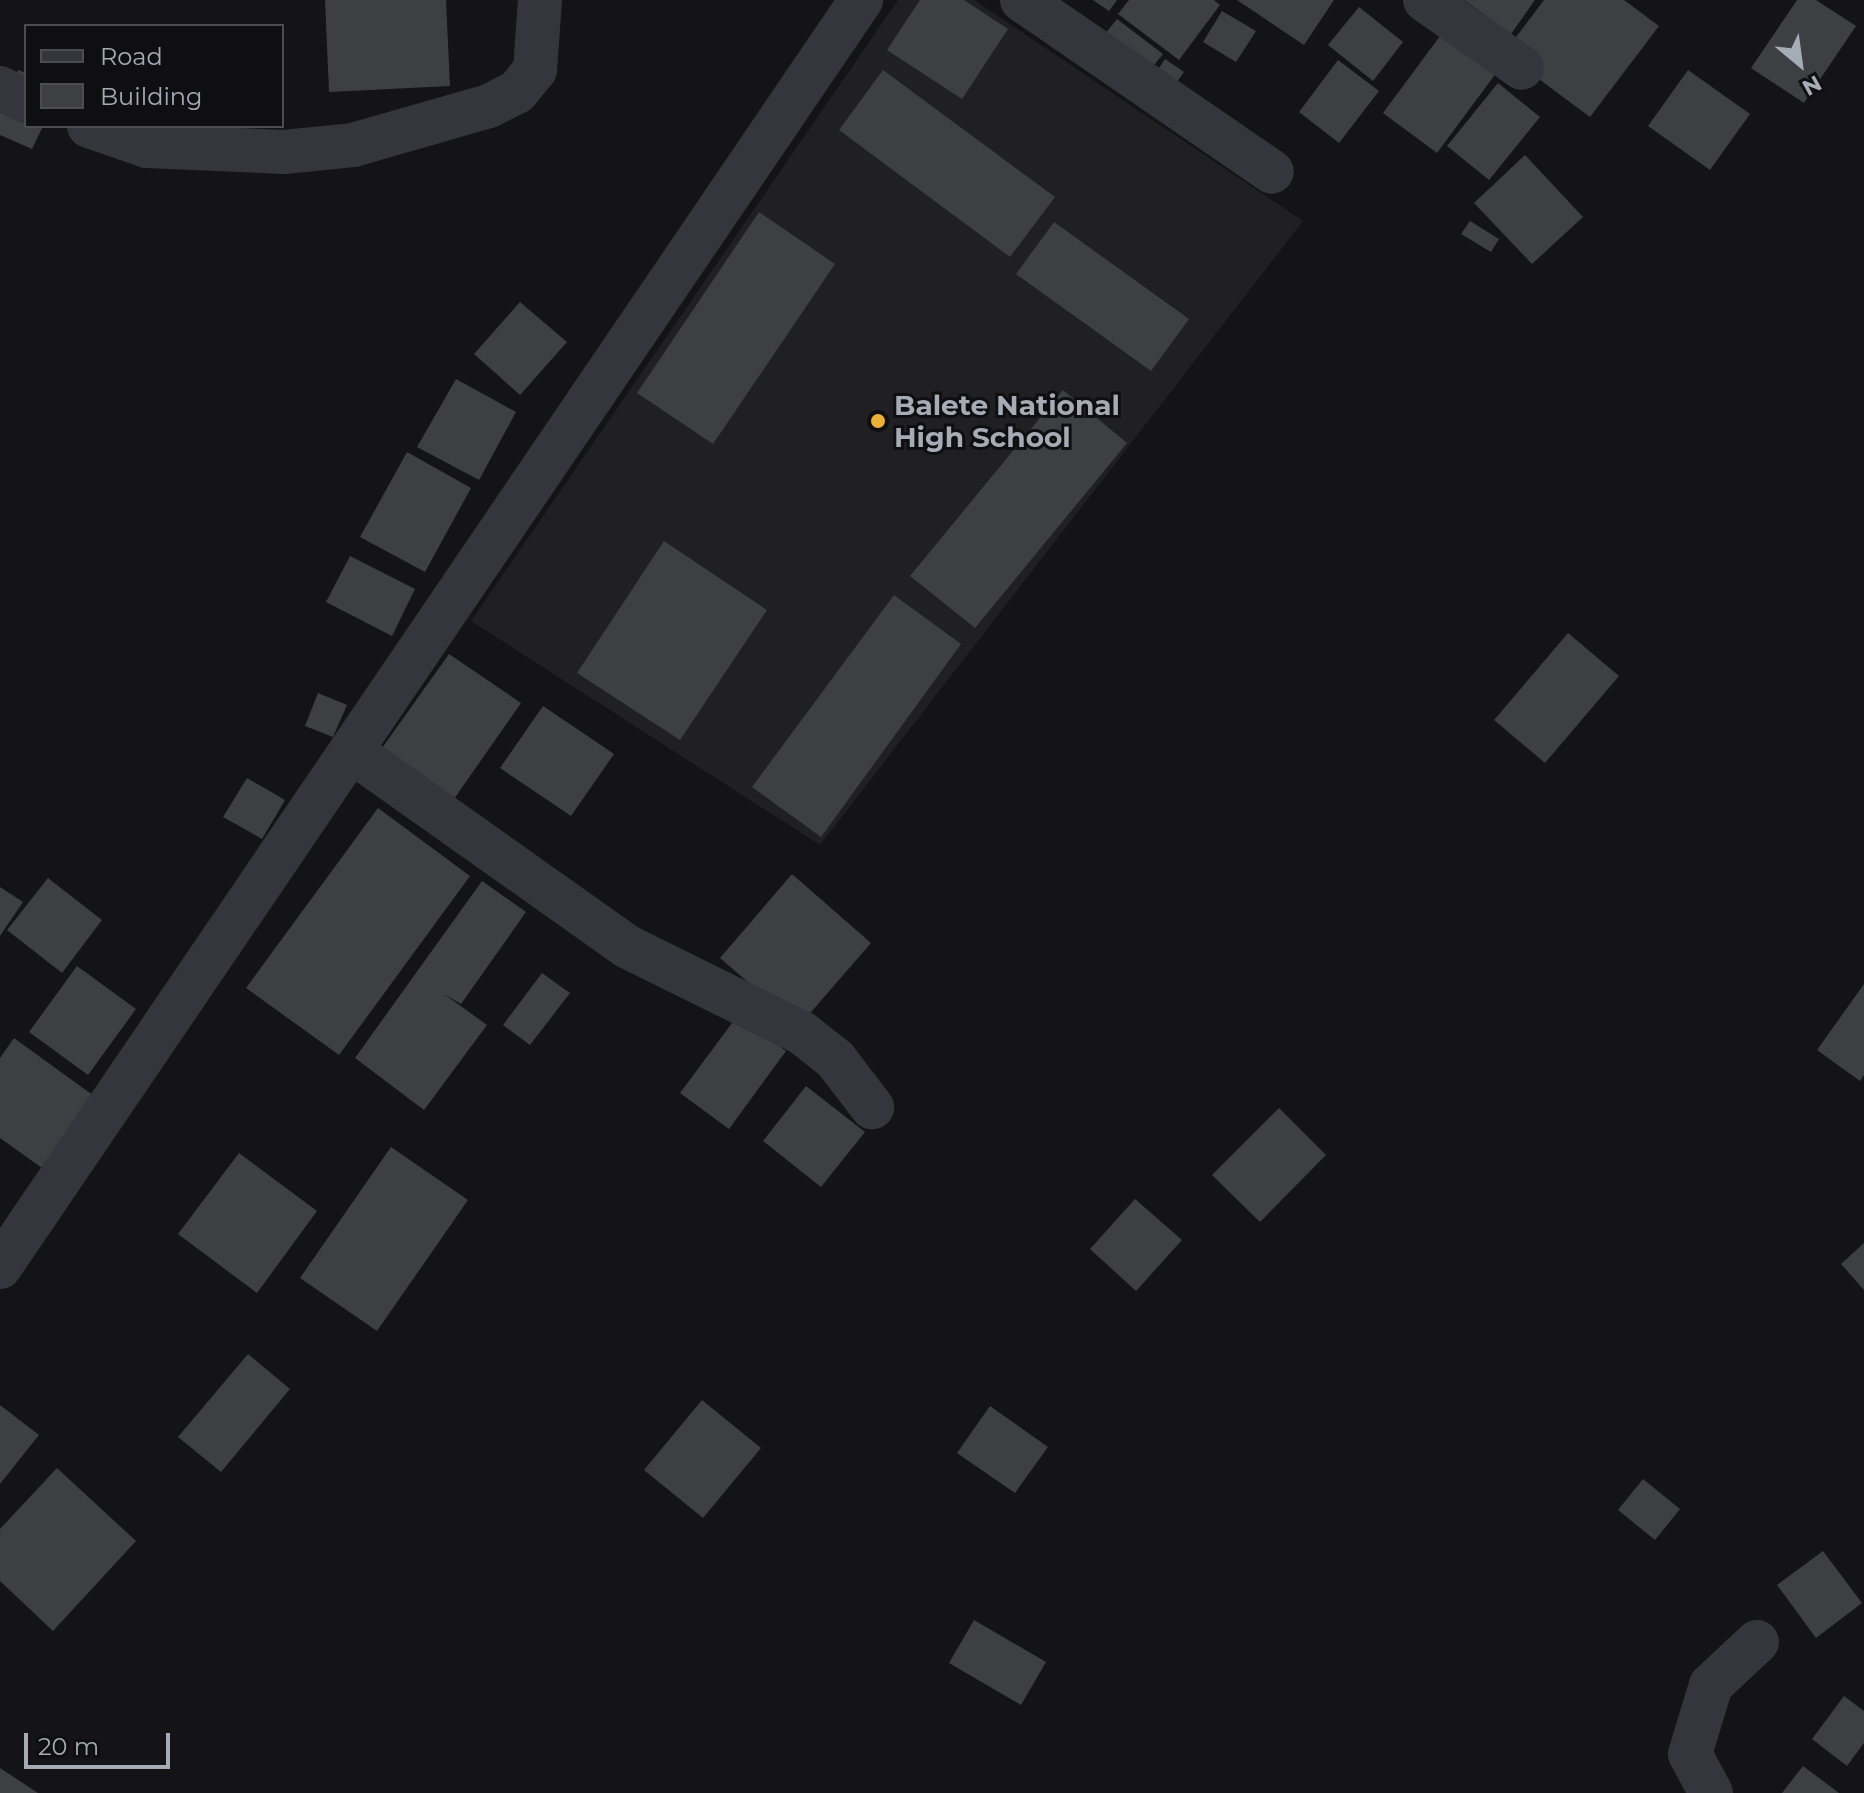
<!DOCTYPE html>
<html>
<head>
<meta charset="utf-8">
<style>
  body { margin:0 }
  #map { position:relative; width:1864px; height:1793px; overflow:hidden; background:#141416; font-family:Montserrat,sans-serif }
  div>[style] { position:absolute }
  .built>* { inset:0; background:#202023 }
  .building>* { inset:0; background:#3e3f43 }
  .minor>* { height:44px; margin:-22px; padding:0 22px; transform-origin:22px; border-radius:22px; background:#35363b }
  .dots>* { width:22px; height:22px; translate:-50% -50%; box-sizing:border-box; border:4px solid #0f0f11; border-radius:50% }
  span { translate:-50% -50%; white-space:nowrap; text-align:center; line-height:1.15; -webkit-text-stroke:6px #0f0f11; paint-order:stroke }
  .poi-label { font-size:28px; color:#a6abb5; font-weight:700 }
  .left { translate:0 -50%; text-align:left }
  .legend { position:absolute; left:24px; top:24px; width:260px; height:104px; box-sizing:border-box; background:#0f0f11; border:2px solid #4b4d53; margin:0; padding:10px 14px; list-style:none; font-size:24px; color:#a6abb5 }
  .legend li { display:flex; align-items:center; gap:16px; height:40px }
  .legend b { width:40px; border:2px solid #4b4d53 }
  .north { position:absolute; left:1760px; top:24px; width:80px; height:80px; -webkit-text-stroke:6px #0f0f11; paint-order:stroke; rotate:151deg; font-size:22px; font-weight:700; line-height:32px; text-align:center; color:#a6abb5 }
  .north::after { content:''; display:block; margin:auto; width:28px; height:36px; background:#a6abb5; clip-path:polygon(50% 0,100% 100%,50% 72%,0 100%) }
  .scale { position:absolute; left:24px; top:1733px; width:146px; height:36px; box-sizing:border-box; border:4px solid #a6abb5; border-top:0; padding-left:10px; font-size:24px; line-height:28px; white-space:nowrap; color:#a6abb5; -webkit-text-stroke:6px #0f0f11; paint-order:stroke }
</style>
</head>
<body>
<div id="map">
  <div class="built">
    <i style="clip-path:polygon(898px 0,974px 0,1303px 221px,820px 845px,471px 621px)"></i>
  </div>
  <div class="building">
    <i style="clip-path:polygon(325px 0,446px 0,450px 86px,329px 92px)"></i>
    <i style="clip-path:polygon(920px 0,964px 0,1008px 29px,962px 99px,887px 50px)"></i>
    <i style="clip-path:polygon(1093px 0,1117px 0,1109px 11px)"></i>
    <i style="clip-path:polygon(1129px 0,1214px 0,1220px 5px,1179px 60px,1118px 14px)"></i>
    <i style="clip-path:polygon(1237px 0,1334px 0,1304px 45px)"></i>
    <i style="clip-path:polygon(1464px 0,1535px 0,1511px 34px)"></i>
    <i style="clip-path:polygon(1544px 0,1624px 0,1659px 26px,1590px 117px,1504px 53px)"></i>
    <i style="clip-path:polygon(1797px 0,1816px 0,1856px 26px,1804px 103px,1751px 68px)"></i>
    <i style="clip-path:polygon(1359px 7px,1403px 42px,1373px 81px,1328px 45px)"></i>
    <i style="clip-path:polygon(1222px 11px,1256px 31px,1236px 62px,1203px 42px)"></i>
    <i style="clip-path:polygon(1117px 19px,1163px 54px,1146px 75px,1101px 39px)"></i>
    <i style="clip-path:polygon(1443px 32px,1497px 72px,1437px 153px,1383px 113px)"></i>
    <i style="clip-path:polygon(1165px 59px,1184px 72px,1169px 93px,1151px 80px)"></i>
    <i style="clip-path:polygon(1338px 60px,1379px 91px,1339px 143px,1299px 112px)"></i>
    <i style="clip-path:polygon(18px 70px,26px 73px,26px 126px,43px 126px,32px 149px,0 135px,0 112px)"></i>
    <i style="clip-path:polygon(883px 70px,1055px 197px,1010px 257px,839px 130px)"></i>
    <i style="clip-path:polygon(1688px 70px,1750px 114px,1710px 170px,1648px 126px)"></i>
    <i style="clip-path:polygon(1498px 83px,1540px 117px,1489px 180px,1447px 146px)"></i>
    <i style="clip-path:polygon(1525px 155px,1583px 217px,1532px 264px,1474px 203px)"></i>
    <i style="clip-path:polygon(759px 212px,835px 264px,713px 444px,637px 393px)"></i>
    <i style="clip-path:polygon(1470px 221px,1499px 239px,1491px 252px,1461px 234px)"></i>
    <i style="clip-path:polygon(1054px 222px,1189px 319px,1151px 371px,1016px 274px)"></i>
    <i style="clip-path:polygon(520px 302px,567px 342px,520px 395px,474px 354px)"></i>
    <i style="clip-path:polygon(456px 379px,516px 412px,479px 480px,417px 447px)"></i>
    <i style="clip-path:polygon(1063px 390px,1127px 443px,975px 628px,910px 576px)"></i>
    <i style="clip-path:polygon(407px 452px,471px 488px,425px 572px,360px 537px)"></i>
    <i style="clip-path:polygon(664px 541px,767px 610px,680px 740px,577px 673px)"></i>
    <i style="clip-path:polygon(350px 556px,415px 589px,392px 636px,326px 602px)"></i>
    <i style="clip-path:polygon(894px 595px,961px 644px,821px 837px,752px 787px)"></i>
    <i style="clip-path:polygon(1568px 633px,1619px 676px,1545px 763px,1494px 720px)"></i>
    <i style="clip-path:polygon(449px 654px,521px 703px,454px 799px,382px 748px)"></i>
    <i style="clip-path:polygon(318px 693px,347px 705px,333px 737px,305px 726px)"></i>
    <i style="clip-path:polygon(543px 706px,614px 754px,571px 816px,500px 768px)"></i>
    <i style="clip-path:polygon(247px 778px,285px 800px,262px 839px,223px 817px)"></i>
    <i style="clip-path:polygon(378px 808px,470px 876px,339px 1055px,246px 988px)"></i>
    <i style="clip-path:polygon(792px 874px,871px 943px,799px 1026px,720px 958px)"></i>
    <i style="clip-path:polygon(48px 878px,102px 920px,62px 973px,7px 930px)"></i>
    <i style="clip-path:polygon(482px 881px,526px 912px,461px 1004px,444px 994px,487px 1025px,424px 1110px,355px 1058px)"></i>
    <i style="clip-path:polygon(0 887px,23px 902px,0 936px)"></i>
    <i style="clip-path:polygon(77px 966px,136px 1009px,88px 1075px,29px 1032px)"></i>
    <i style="clip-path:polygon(542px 973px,570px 993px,530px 1045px,503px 1025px)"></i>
    <i style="clip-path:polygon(1864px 984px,1864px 1075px,1860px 1081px,1817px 1050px)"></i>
    <i style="clip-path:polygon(738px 1015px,786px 1051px,729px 1129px,680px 1093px)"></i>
    <i style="clip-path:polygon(14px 1038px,94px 1096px,42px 1168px,0 1138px,0 1058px)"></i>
    <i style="clip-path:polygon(806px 1086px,865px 1132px,821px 1187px,763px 1141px)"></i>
    <i style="clip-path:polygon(1279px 1108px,1326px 1155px,1260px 1222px,1212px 1175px)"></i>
    <i style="clip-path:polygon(391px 1147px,468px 1200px,377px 1331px,300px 1278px)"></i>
    <i style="clip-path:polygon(239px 1153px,317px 1211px,257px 1293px,178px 1234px)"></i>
    <i style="clip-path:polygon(1135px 1199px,1182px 1240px,1136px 1291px,1090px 1249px)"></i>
    <i style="clip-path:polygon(1864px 1243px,1864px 1290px,1841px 1264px)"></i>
    <i style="clip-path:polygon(248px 1354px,290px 1389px,221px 1472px,178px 1437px)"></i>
    <i style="clip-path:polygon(702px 1400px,761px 1448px,703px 1518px,644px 1470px)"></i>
    <i style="clip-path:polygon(0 1405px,39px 1435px,0 1484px)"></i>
    <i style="clip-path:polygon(990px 1406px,1048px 1447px,1015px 1493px,957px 1453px)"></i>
    <i style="clip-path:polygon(57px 1468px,136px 1541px,53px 1631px,0 1581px,0 1529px)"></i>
    <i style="clip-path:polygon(1643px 1479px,1680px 1509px,1655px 1540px,1618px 1510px)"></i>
    <i style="clip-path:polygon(1823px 1551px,1862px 1603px,1816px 1638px,1777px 1585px)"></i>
    <i style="clip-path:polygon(974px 1620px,1046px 1662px,1021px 1705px,949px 1663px)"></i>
    <i style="clip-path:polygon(1844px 1696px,1864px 1711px,1864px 1743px,1847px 1766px,1812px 1739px)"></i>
    <i style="clip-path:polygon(1803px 1766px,1839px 1793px,1782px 1793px)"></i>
    <i style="clip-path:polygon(0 1768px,38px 1793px,0 1793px)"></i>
  </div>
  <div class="minor">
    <i style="left:1022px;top:0;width:303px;rotate:34.5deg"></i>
    <i style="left:1425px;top:0;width:118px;rotate:35deg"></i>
    <i style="left:0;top:88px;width:29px;rotate:27deg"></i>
    <i style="left:89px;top:126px;width:61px;rotate:19deg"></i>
    <i style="left:147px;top:146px;width:137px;rotate:2.5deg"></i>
    <i style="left:284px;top:152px;width:69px;rotate:-5.8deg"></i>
    <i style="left:353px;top:145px;width:141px;rotate:-16deg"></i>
    <i style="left:489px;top:106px;width:31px;rotate:-27deg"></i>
    <i style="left:517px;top:92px;width:28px;rotate:-51deg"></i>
    <i style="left:535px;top:70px;width:70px;rotate:-85.9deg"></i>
    <i style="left:351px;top:751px;width:337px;rotate:35.3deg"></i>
    <i style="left:626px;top:946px;width:196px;rotate:26.3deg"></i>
    <i style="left:802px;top:1033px;width:42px;rotate:38.2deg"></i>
    <i style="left:835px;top:1059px;width:61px;rotate:52.4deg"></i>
    <i style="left:0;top:1267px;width:1532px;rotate:-55.8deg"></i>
    <i style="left:1711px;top:1793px;width:44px;rotate:-118.3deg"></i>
    <i style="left:1690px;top:1754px;width:72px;rotate:-73.1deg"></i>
    <i style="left:1711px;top:1685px;width:63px;rotate:-43.1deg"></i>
  </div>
  <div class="dots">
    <i style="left:878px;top:421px;background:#ebb036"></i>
  </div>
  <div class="poi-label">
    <span class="left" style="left:894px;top:421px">Balete National<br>High School</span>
  </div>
  <ul class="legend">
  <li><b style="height:10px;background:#35363b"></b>Road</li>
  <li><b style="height:22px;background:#3e3f43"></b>Building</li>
  </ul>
  <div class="north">N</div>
  <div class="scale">20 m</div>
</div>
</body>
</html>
